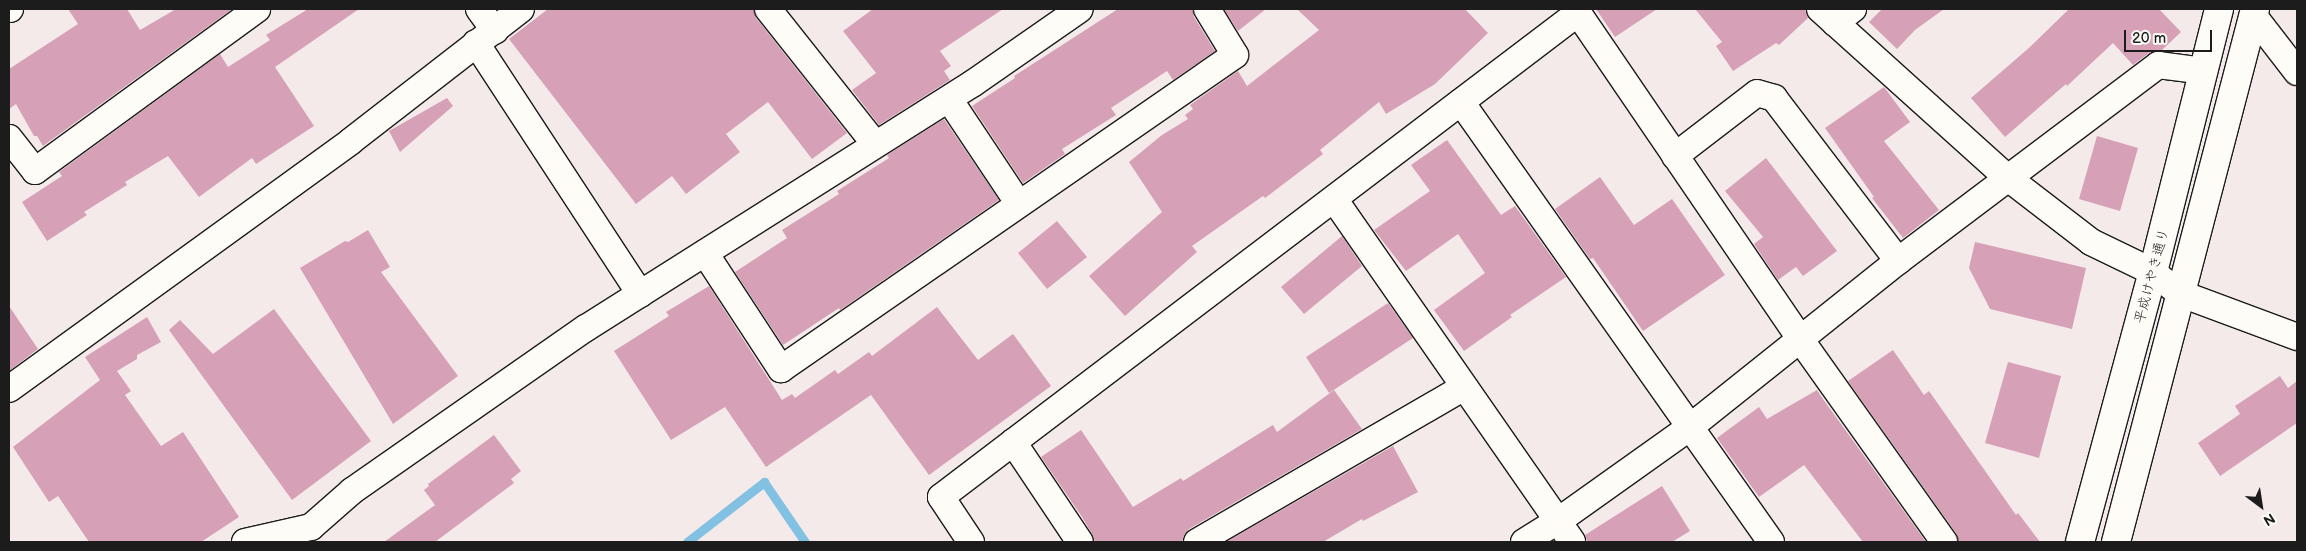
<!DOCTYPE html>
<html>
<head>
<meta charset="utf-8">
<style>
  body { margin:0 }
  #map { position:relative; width:2306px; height:551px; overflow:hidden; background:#f5eaea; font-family:"Balsamiq Sans","Klee One",sans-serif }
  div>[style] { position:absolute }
  .stream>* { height:9px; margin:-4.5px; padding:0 4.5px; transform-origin:4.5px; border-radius:4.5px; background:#83c1e3 }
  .building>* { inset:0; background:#d6a0b7 }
  .roads { filter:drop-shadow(1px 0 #1c1c1c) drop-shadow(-1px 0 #1c1c1c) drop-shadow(0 1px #1c1c1c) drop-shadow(0 -1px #1c1c1c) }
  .minor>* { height:26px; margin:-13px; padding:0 13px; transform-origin:13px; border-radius:13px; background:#fdfcf7 }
  .tertiary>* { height:28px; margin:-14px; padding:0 14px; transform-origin:14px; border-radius:14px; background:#fdfcf7 }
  span { translate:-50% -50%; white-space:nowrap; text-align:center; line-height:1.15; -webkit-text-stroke:4.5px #fdfcf7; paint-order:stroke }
  .street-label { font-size:14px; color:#1c1c1c }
  .frame { position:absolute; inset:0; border:10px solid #1c1c1c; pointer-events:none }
  .north { position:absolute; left:2236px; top:481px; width:50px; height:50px; -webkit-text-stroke:4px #fdfcf7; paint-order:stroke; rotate:149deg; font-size:14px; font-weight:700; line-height:20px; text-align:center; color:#1c1c1c }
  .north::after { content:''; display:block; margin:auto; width:18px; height:22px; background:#1c1c1c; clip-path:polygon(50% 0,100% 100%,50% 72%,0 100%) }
  .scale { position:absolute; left:2124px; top:30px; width:88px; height:22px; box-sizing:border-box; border:2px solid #1c1c1c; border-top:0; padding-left:6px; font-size:15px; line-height:18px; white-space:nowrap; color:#1c1c1c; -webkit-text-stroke:4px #fdfcf7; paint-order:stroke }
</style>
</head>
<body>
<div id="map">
  <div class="stream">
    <i style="left:687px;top:542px;width:98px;rotate:-37.9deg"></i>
    <i style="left:764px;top:482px;width:73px;rotate:55.7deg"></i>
  </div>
  <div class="building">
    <i style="clip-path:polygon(68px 9px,127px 9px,140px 30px,176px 9px,232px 9px,43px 146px,37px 136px,34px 136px,16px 104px,9px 109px,9px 69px,78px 24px)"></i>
    <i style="clip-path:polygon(308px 9px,359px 9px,275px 67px,314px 126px,256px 164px,252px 158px,199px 197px,168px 156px,125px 182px,127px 185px,84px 212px,87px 215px,47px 241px,22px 202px,62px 176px,59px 172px,220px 54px,228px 67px,270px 40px,266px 35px)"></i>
    <i style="clip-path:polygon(548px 9px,753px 9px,756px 18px,847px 133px,812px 159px,768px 102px,726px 134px,740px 152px,686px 194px,672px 176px,636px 204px,509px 39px)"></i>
    <i style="clip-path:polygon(873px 9px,1003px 9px,940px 51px,951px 66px,944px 71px,950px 80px,879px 125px,852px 90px,876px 73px,843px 31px)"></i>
    <i style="clip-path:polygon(1118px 9px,1192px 9px,1194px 17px,1215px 51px,1173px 80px,1167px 71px,1111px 108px,1116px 115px,1062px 149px,1065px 154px,1023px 183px,972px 106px,1015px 78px,1014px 76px)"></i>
    <i style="clip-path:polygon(1224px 9px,1266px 9px,1238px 31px)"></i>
    <i style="clip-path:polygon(1297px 9px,1465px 9px,1488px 33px,1435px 84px,1386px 114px,1379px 102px,1320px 150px,1323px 154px,1265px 198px,1263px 196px,1192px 246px,1197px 252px,1125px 316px,1089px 276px,1162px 212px,1129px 162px,1162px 135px,1188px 119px,1185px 115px,1193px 109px,1190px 105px,1238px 71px,1247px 86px,1319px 30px)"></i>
    <i style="clip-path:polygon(1596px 9px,1657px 9px,1615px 37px)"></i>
    <i style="clip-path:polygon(1695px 9px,1805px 9px,1808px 18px,1779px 45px,1776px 43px,1733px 71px,1716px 46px,1722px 42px)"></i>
    <i style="clip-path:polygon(1882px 9px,1944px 9px,1915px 30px,1897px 49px,1869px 22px)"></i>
    <i style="clip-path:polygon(2069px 9px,2159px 9px,2181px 32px,2162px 50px,2149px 53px,2133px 65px,2113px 43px,2067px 86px,2066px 84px,2005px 137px,1971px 98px,2030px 47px)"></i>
    <i style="clip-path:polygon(1884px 87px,1910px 122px,1884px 141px,1939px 210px,1903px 238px,1872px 198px,1874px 197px,1825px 128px)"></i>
    <i style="clip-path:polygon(447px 98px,453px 106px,400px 152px,389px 131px)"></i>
    <i style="clip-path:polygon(944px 119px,999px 200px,840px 310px,839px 308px,783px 345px,735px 272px,787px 238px,782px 230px,839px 194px,837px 191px,889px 158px,887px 155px)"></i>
    <i style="clip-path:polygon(2097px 136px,2138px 148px,2120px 211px,2079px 199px)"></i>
    <i style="clip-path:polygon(1447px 140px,1501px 215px,1515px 206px,1566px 277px,1510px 315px,1512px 317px,1464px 351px,1434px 310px,1485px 273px,1458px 234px,1406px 271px,1374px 230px,1430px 191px,1411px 165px)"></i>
    <i style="clip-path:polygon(1766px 158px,1837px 251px,1803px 276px,1796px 267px,1778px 280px,1754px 244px,1763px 237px,1725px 191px)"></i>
    <i style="clip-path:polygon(1600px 177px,1634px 225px,1672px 199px,1725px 275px,1643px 331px,1593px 258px,1590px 259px,1555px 209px)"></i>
    <i style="clip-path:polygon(1057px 221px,1087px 257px,1047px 289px,1018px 253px)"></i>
    <i style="clip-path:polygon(368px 230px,390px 267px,381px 272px,458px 376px,393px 424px,300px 268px,345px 241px,348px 242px)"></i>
    <i style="clip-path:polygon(1342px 236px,1362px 266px,1304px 314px,1281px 287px)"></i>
    <i style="clip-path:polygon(1975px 242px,2086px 268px,2072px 329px,1990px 309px,1969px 268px)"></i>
    <i style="clip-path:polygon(709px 286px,782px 400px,792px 394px,795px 398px,835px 370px,838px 374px,869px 352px,872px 356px,937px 307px,978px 360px,1013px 334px,1051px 386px,929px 475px,871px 395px,766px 467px,725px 407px,671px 440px,614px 351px,669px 316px,666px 312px)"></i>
    <i style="clip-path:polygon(1388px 303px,1413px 338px,1329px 393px,1306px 357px)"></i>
    <i style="clip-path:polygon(9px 306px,38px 349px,9px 371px)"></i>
    <i style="clip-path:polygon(274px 309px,371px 441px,292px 500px,169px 330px,180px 320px,213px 354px)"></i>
    <i style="clip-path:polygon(147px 317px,161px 342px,137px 355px,137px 359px,117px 371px,131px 391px,125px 395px,161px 446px,183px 432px,239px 517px,201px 542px,89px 542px,58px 496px,49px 502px,13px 447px,100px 380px,85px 357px)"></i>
    <i style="clip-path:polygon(1893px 350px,1924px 395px,1929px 391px,2016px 515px,2018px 513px,2040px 542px,1959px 542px,1956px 533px,1848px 381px)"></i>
    <i style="clip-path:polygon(2008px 362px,2061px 376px,2039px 458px,1985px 443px)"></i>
    <i style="clip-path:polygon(2280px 376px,2288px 388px,2297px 381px,2297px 423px,2220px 476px,2198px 443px,2240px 414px,2235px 406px)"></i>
    <i style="clip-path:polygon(1334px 390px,1362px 429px,1189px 529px,1184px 535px,1182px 542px,1095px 542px,1092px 534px,1082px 517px,1041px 457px,1081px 430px,1133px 507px,1181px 478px,1183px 481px,1273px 425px,1277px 432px)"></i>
    <i style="clip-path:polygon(1817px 390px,1823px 399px,1926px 542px,1863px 542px,1804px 465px,1759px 497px,1717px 438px,1759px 407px,1767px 419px)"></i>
    <i style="clip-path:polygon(494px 435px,521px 471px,511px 479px,514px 483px,435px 542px,384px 542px,435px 505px,424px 490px,429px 486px,428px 484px)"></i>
    <i style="clip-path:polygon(1393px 446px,1418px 492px,1363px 521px,1362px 519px,1323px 542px,1226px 542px)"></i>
    <i style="clip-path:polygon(1662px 486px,1690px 531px,1672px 542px,1587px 542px,1585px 535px)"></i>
  </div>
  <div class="roads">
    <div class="minor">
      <i style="left:9px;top:9px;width:1px"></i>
      <i style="left:479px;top:9px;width:27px;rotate:54deg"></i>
      <i style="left:768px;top:9px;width:172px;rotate:51.6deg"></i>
      <i style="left:1820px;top:9px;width:253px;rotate:42deg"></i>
      <i style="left:2008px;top:178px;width:105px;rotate:37.6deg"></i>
      <i style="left:2091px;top:242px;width:69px;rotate:25.8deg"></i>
      <i style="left:2153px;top:272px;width:33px;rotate:39deg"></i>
      <i style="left:2179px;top:293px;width:126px;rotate:20.4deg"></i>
      <i style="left:2253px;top:15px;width:72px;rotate:52.3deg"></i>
      <i style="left:1835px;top:23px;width:23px;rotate:-38deg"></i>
      <i style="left:476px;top:43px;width:300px;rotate:56.8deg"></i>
      <i style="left:949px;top:99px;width:126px;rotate:56.3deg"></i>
      <i style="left:1461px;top:102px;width:538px;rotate:54.83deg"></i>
      <i style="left:9px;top:138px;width:42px;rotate:51.8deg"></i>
      <i style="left:35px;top:171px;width:275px;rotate:-36.1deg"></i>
      <i style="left:1675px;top:156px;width:103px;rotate:-37.5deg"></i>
      <i style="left:1757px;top:93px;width:18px;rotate:16deg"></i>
      <i style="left:1774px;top:98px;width:205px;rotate:52.7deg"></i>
      <i style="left:1334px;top:199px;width:417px;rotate:55.2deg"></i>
      <i style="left:705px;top:253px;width:139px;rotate:56.8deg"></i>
      <i style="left:781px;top:369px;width:552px;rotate:-34.67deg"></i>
      <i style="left:1235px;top:55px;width:54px;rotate:-121.3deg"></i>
      <i style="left:9px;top:389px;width:422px;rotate:-35.9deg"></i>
      <i style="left:351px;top:141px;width:215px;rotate:-37.8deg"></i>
      <i style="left:1013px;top:442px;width:120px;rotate:56.2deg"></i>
      <i style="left:245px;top:542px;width:68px;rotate:-12.8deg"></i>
      <i style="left:311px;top:527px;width:55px;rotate:-41.3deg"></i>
      <i style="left:352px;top:491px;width:285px;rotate:-34.9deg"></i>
      <i style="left:586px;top:328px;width:457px;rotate:-32.3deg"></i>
      <i style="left:972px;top:84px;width:131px;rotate:-34.8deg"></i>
      <i style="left:971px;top:542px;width:54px;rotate:-123.7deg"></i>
      <i style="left:941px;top:497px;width:800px;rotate:-37.23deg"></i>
      <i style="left:1578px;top:13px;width:394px;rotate:55.7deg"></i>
      <i style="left:1800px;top:339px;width:249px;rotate:54.6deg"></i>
      <i style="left:1197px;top:542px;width:309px;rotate:-30.1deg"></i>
      <i style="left:1524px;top:542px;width:40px;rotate:-32deg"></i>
      <i style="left:1558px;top:521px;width:161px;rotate:-35.4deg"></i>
      <i style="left:1689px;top:428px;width:268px;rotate:-38.6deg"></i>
      <i style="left:1898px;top:261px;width:326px;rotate:-37deg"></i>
      <i style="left:2158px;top:65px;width:46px;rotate:7.4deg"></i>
    </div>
    <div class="tertiary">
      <i style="left:2080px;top:542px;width:280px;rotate:-74.9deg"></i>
      <i style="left:2153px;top:272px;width:271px;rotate:-75.9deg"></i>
      <i style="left:2116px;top:542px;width:551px;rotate:-75.38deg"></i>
    </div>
  </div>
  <div class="street-label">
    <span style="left:2152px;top:276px;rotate:-75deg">平成けやき通り</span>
  </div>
  <div class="frame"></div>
  <div class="north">N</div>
  <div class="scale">20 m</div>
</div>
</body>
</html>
